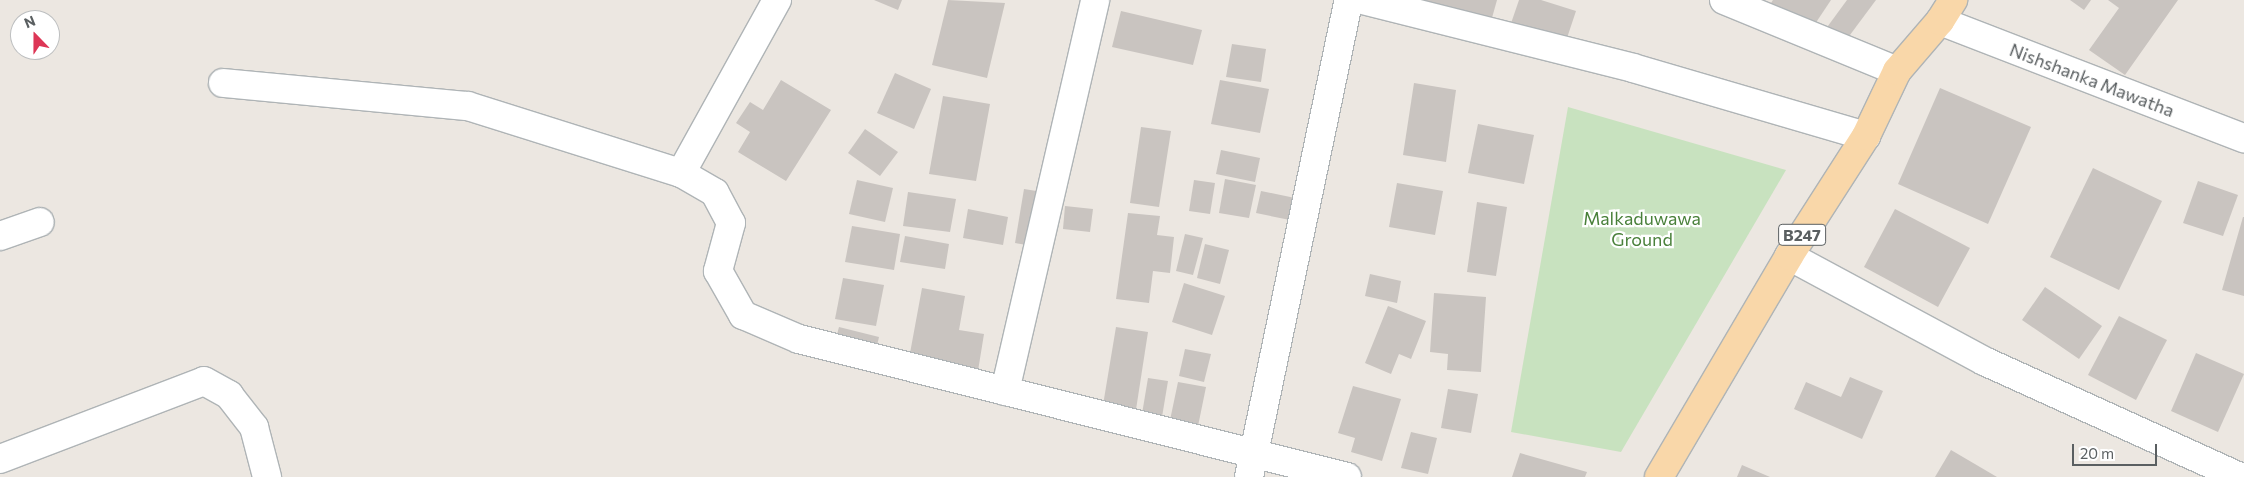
<!DOCTYPE html>
<html>
<head>
<meta charset="utf-8">
<style>
  body { margin:0 }
  #map { position:relative; width:2244px; height:477px; overflow:hidden; background:#ece7e1; font-family:Commissioner,sans-serif }
  div>[style] { position:absolute }
  .green>* { inset:0; background:#c8e2bf }
  .building>* { inset:0; background:#c9c4c0 }
  .roads { filter:drop-shadow(1px 0 #afb4b6) drop-shadow(-1px 0 #afb4b6) drop-shadow(0 1px #afb4b6) drop-shadow(0 -1px #afb4b6) }
  .minor>* { height:28px; margin:-14px; padding:0 14px; transform-origin:14px; border-radius:14px; background:#fff }
  .major>* { height:28px; margin:-14px; padding:0 14px; transform-origin:14px; border-radius:14px; background:#f9d7a9 }
  span { translate:-50% -50%; white-space:nowrap; text-align:center; line-height:1.15; -webkit-text-stroke:4.5px #fff; paint-order:stroke }
  .shield-label span { padding:1px 4px; background:#fff; border:1px solid; border-radius:4px; -webkit-text-stroke-width:0 }
  .shield-label { font-size:16px; color:#5a5f61; font-weight:700 }
  .street-label { font-size:18px; color:#5a5f61 }
  .park-label { font-size:18px; color:#49803a }
  .north { position:absolute; left:10px; top:10px; width:50px; height:50px; box-sizing:border-box; background:#fff; border:1px solid #bdbfc0; border-radius:50%; rotate:338deg; font-size:14px; font-weight:700; line-height:20px; text-align:center; color:#5a5f61 }
  .north::after { content:''; display:block; margin:auto; width:18px; height:22px; background:#dd3656; clip-path:polygon(50% 0,100% 100%,50% 72%,0 100%) }
  .scale { position:absolute; left:2072px; top:444px; width:85px; height:22px; box-sizing:border-box; border:2px solid #5a5f61; border-top:0; padding-left:6px; font-size:15px; line-height:18px; white-space:nowrap; color:#5a5f61; -webkit-text-stroke:4px #fff; paint-order:stroke }
</style>
</head>
<body>
<div id="map">
  <div class="green">
    <i style="clip-path:polygon(1568px 107px,1786px 170px,1621px 452px,1511px 432px)"></i>
  </div>
  <div class="building">
    <i style="clip-path:polygon(874px 0,902px 0,898px 10px)"></i>
    <i style="clip-path:polygon(948px 0,1005px 3px,987px 78px,932px 65px)"></i>
    <i style="clip-path:polygon(1416px 0,1497px 0,1488px 32px)"></i>
    <i style="clip-path:polygon(1519px 0,1541px 0,1576px 11px,1562px 53px,1507px 35px)"></i>
    <i style="clip-path:polygon(1773px 0,1831px 0,1807px 36px,1767px 9px)"></i>
    <i style="clip-path:polygon(1847px 0,1876px 0,1844px 43px,1825px 30px)"></i>
    <i style="clip-path:polygon(2070px 0,2091px 0,2084px 10px)"></i>
    <i style="clip-path:polygon(2108px 0,2178px 0,2125px 75px,2089px 50px,2119px 8px)"></i>
    <i style="clip-path:polygon(1121px 11px,1202px 30px,1193px 65px,1112px 47px)"></i>
    <i style="clip-path:polygon(1232px 44px,1266px 49px,1261px 82px,1226px 77px)"></i>
    <i style="clip-path:polygon(895px 73px,931px 89px,914px 129px,877px 113px)"></i>
    <i style="clip-path:polygon(781px 80px,831px 110px,786px 181px,738px 152px,750px 132px,736px 123px,750px 102px,763px 110px)"></i>
    <i style="clip-path:polygon(1220px 80px,1269px 89px,1260px 133px,1211px 124px)"></i>
    <i style="clip-path:polygon(1414px 83px,1456px 90px,1446px 162px,1403px 155px)"></i>
    <i style="clip-path:polygon(1940px 88px,2031px 127px,1988px 224px,1898px 184px)"></i>
    <i style="clip-path:polygon(943px 96px,990px 104px,976px 181px,929px 174px)"></i>
    <i style="clip-path:polygon(1478px 124px,1534px 135px,1524px 184px,1468px 173px)"></i>
    <i style="clip-path:polygon(1141px 127px,1171px 131px,1159px 207px,1130px 203px)"></i>
    <i style="clip-path:polygon(865px 129px,898px 152px,880px 176px,848px 153px)"></i>
    <i style="clip-path:polygon(1221px 150px,1260px 158px,1255px 182px,1216px 174px)"></i>
    <i style="clip-path:polygon(2093px 168px,2162px 201px,2119px 290px,2050px 257px)"></i>
    <i style="clip-path:polygon(1225px 179px,1256px 185px,1249px 218px,1219px 213px)"></i>
    <i style="clip-path:polygon(857px 180px,893px 188px,885px 222px,849px 214px)"></i>
    <i style="clip-path:polygon(1194px 180px,1215px 183px,1210px 214px,1189px 211px)"></i>
    <i style="clip-path:polygon(2198px 181px,2238px 195px,2223px 236px,2183px 223px)"></i>
    <i style="clip-path:polygon(1397px 183px,1443px 191px,1435px 235px,1389px 227px)"></i>
    <i style="clip-path:polygon(1024px 189px,1055px 194px,1046px 248px,1015px 243px)"></i>
    <i style="clip-path:polygon(1261px 191px,1295px 198px,1290px 220px,1256px 213px)"></i>
    <i style="clip-path:polygon(908px 192px,956px 199px,950px 232px,903px 226px)"></i>
    <i style="clip-path:polygon(1477px 202px,1507px 207px,1496px 276px,1467px 272px)"></i>
    <i style="clip-path:polygon(1065px 206px,1093px 209px,1090px 232px,1063px 229px)"></i>
    <i style="clip-path:polygon(968px 209px,1008px 217px,1003px 245px,963px 238px)"></i>
    <i style="clip-path:polygon(1895px 209px,1970px 248px,1938px 307px,1864px 267px)"></i>
    <i style="clip-path:polygon(1128px 213px,1160px 216px,1157px 235px,1174px 237px,1170px 273px,1153px 271px,1149px 303px,1116px 299px)"></i>
    <i style="clip-path:polygon(2243px 217px,2244px 217px,2244px 296px,2222px 290px)"></i>
    <i style="clip-path:polygon(852px 226px,900px 234px,894px 270px,845px 262px)"></i>
    <i style="clip-path:polygon(1185px 234px,1203px 238px,1193px 275px,1176px 271px)"></i>
    <i style="clip-path:polygon(905px 236px,949px 244px,945px 269px,900px 262px)"></i>
    <i style="clip-path:polygon(1205px 244px,1229px 250px,1220px 284px,1197px 278px)"></i>
    <i style="clip-path:polygon(1370px 274px,1401px 281px,1397px 303px,1365px 296px)"></i>
    <i style="clip-path:polygon(843px 278px,884px 285px,876px 326px,835px 319px)"></i>
    <i style="clip-path:polygon(1184px 283px,1225px 296px,1212px 335px,1172px 322px)"></i>
    <i style="clip-path:polygon(2045px 287px,2102px 326px,2079px 359px,2022px 320px)"></i>
    <i style="clip-path:polygon(922px 288px,965px 296px,959px 330px,984px 334px,977px 377px,908px 364px)"></i>
    <i style="clip-path:polygon(1434px 293px,1486px 297px,1481px 372px,1447px 370px,1448px 354px,1430px 352px)"></i>
    <i style="clip-path:polygon(1388px 306px,1426px 321px,1411px 359px,1399px 354px,1391px 374px,1365px 363px)"></i>
    <i style="clip-path:polygon(2119px 316px,2167px 340px,2136px 400px,2088px 375px)"></i>
    <i style="clip-path:polygon(839px 327px,879px 337px,872px 367px,831px 357px)"></i>
    <i style="clip-path:polygon(1116px 327px,1148px 332px,1135px 416px,1102px 411px)"></i>
    <i style="clip-path:polygon(1185px 349px,1211px 354px,1204px 382px,1179px 376px)"></i>
    <i style="clip-path:polygon(2196px 353px,2244px 374px,2218px 432px,2171px 411px)"></i>
    <i style="clip-path:polygon(1850px 377px,1883px 391px,1862px 439px,1794px 409px,1806px 382px,1841px 397px)"></i>
    <i style="clip-path:polygon(1148px 378px,1168px 381px,1162px 417px,1142px 414px)"></i>
    <i style="clip-path:polygon(1178px 382px,1206px 387px,1197px 431px,1169px 425px)"></i>
    <i style="clip-path:polygon(1353px 386px,1401px 399px,1382px 461px,1351px 452px,1355px 438px,1338px 433px)"></i>
    <i style="clip-path:polygon(1448px 389px,1478px 394px,1471px 433px,1441px 428px)"></i>
    <i style="clip-path:polygon(1411px 432px,1437px 438px,1428px 474px,1401px 468px)"></i>
    <i style="clip-path:polygon(1951px 450px,1997px 477px,1935px 477px)"></i>
    <i style="clip-path:polygon(1520px 453px,1587px 472px,1585px 477px,1512px 477px)"></i>
    <i style="clip-path:polygon(1742px 465px,1770px 477px,1737px 477px)"></i>
  </div>
  <div class="roads">
    <div class="minor">
      <i style="left:777px;top:0;width:198px;rotate:119deg"></i>
      <i style="left:681px;top:173px;width:39px;rotate:30deg"></i>
      <i style="left:715px;top:193px;width:34px;rotate:62deg"></i>
      <i style="left:731px;top:223px;width:50px;rotate:105.2deg"></i>
      <i style="left:718px;top:271px;width:51px;rotate:60.4deg"></i>
      <i style="left:743px;top:315px;width:61px;rotate:23.2deg"></i>
      <i style="left:799px;top:339px;width:565px;rotate:14.13deg"></i>
      <i style="left:1363px;top:0;width:278px;rotate:14.1deg"></i>
      <i style="left:1633px;top:68px;width:243px;rotate:16.3deg"></i>
      <i style="left:1724px;top:0;width:187px;rotate:22.3deg"></i>
      <i style="left:1940px;top:21px;width:326px;rotate:21.1deg"></i>
      <i style="left:223px;top:83px;width:246px;rotate:5.4deg"></i>
      <i style="left:468px;top:106px;width:223px;rotate:17.5deg"></i>
      <i style="left:0;top:236px;width:42px;rotate:-19.3deg"></i>
      <i style="left:1789px;top:256px;width:221px;rotate:28.3deg"></i>
      <i style="left:1984px;top:361px;width:281px;rotate:24.4deg"></i>
      <i style="left:1005px;top:391px;width:401px;rotate:-77deg"></i>
      <i style="left:0;top:459px;width:218px;rotate:-20.9deg"></i>
      <i style="left:204px;top:381px;width:29px;rotate:29deg"></i>
      <i style="left:229px;top:395px;width:41px;rotate:52deg"></i>
      <i style="left:254px;top:427px;width:52px;rotate:75.4deg"></i>
      <i style="left:1249px;top:477px;width:487px;rotate:-78.2deg"></i>
    </div>
    <div class="major">
      <i style="left:1659px;top:477px;width:256px;rotate:-59.5deg"></i>
      <i style="left:1789px;top:256px;width:143px;rotate:-57.3deg"></i>
      <i style="left:1866px;top:136px;width:72px;rotate:-64.5deg"></i>
      <i style="left:1897px;top:71px;width:66px;rotate:-49.3deg"></i>
      <i style="left:1940px;top:21px;width:25px;rotate:-58deg"></i>
    </div>
  </div>
  <div class="shield-label">
    <span style="left:1802px;top:235px">B247</span>
  </div>
  <div class="street-label">
    <span style="left:2092px;top:80px;rotate:21deg">Nishshanka Mawatha</span>
  </div>
  <div class="park-label">
    <span style="left:1642px;top:229px">Malkaduwawa<br>Ground</span>
  </div>
  <div class="north">N</div>
  <div class="scale">20 m</div>
</div>
</body>
</html>
